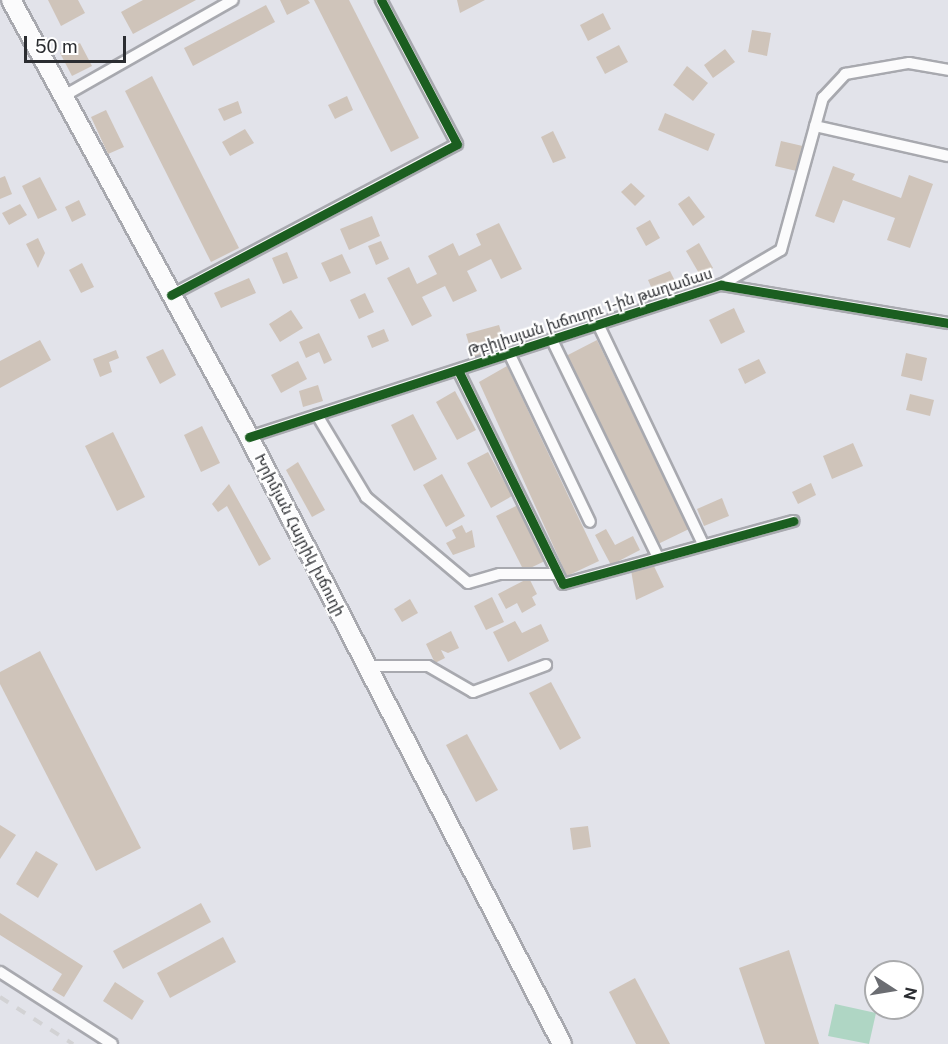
<!DOCTYPE html>
<html>
<head>
<meta charset="utf-8">
<style>
  body { margin:0 }
  #map { position:relative; width:948px; height:1044px; overflow:hidden; background:#e2e3ea; font-family:"Public Sans","Noto Sans Armenian",sans-serif }
  div>[style] { position:absolute }
  .green>* { inset:0; background:#afd6c4 }
  .building>* { inset:0; background:#cfc4ba }
  .roads { filter:drop-shadow(2px 0 #a8a9af) drop-shadow(-2px 0 #a8a9af) drop-shadow(0 2px #a8a9af) drop-shadow(0 -2px #a8a9af) }
  .minor>* { height:10px; margin:-5px; padding:0 5px; transform-origin:5px; border-radius:5px; background:#fbfbfc }
  .trunk>* { height:18px; margin:-9px; padding:0 9px; transform-origin:9px; border-radius:9px; background:#fbfbfc }
  .rail>* { height:4px; margin-top:-2px; transform-origin:0; background:repeating-linear-gradient(90deg,#d2d2d4 0 10px,transparent 0 20px) }
  .cycleway>* { height:9px; margin:-4.5px; padding:0 4.5px; transform-origin:4.5px; border-radius:4.5px; background:#1b5e20 }
  span { translate:-50% -50%; white-space:nowrap; text-align:center; line-height:1.15; -webkit-text-stroke:4.5px #fff; paint-order:stroke }
  .street-label { font-size:15px; color:#2b2d31 }
  .north { position:absolute; left:864px; top:960px; width:60px; height:60px; box-sizing:border-box; background:#fff; border:2px solid #aaabad; border-radius:50%; rotate:102deg; font-size:16px; font-weight:700; line-height:24px; text-align:center; color:#2b2d31 }
  .north::after { content:''; display:block; margin:auto; width:21px; height:27px; background:#6b6d72; clip-path:polygon(50% 0,100% 100%,50% 72%,0 100%) }
  .scale { position:absolute; left:24px; top:36px; width:102px; height:27px; box-sizing:border-box; border:3px solid #2b2d31; border-top:0; padding-left:8px; font-size:18px; line-height:21px; white-space:nowrap; color:#2b2d31; -webkit-text-stroke:4px #fff; paint-order:stroke }
</style>
</head>
<body>
<div id="map">
  <div class="green">
    <i style="clip-path:polygon(835px 1004px,876px 1013px,869px 1044px,828px 1036px)"></i>
  </div>
  <div class="building">
    <i style="clip-path:polygon(48px 0,78px 0,85px 13px,61px 26px)"></i>
    <i style="clip-path:polygon(143px 0,196px 0,133px 34px,121px 12px)"></i>
    <i style="clip-path:polygon(280px 0,308px 0,310px 3px,287px 15px)"></i>
    <i style="clip-path:polygon(314px 0,349px 0,419px 138px,391px 152px)"></i>
    <i style="clip-path:polygon(457px 0,485px 0,460px 13px)"></i>
    <i style="clip-path:polygon(266px 5px,275px 22px,193px 66px,184px 48px)"></i>
    <i style="clip-path:polygon(603px 13px,611px 29px,588px 41px,580px 25px)"></i>
    <i style="clip-path:polygon(752px 30px,771px 33px,767px 56px,748px 52px)"></i>
    <i style="clip-path:polygon(80px 43px,92px 66px,72px 76px,60px 53px)"></i>
    <i style="clip-path:polygon(619px 45px,628px 62px,605px 74px,596px 57px)"></i>
    <i style="clip-path:polygon(725px 49px,735px 62px,713px 78px,704px 65px)"></i>
    <i style="clip-path:polygon(687px 66px,708px 83px,693px 101px,673px 85px)"></i>
    <i style="clip-path:polygon(152px 76px,239px 248px,211px 262px,125px 91px)"></i>
    <i style="clip-path:polygon(347px 96px,353px 110px,335px 119px,328px 105px)"></i>
    <i style="clip-path:polygon(238px 101px,242px 113px,224px 121px,218px 109px)"></i>
    <i style="clip-path:polygon(106px 110px,124px 147px,108px 154px,91px 117px)"></i>
    <i style="clip-path:polygon(665px 113px,715px 134px,708px 151px,658px 130px)"></i>
    <i style="clip-path:polygon(245px 129px,254px 143px,230px 156px,222px 142px)"></i>
    <i style="clip-path:polygon(553px 131px,566px 158px,553px 163px,541px 137px)"></i>
    <i style="clip-path:polygon(781px 141px,807px 147px,801px 172px,775px 166px)"></i>
    <i style="clip-path:polygon(833px 166px,855px 174px,852px 180px,901px 198px,909px 175px,933px 184px,910px 248px,887px 240px,895px 218px,843px 200px,834px 223px,815px 216px)"></i>
    <i style="clip-path:polygon(5px 176px,12px 194px,0 199px,0 178px)"></i>
    <i style="clip-path:polygon(40px 177px,57px 210px,38px 219px,22px 186px)"></i>
    <i style="clip-path:polygon(631px 183px,645px 196px,635px 206px,621px 192px)"></i>
    <i style="clip-path:polygon(689px 196px,705px 217px,693px 226px,678px 204px)"></i>
    <i style="clip-path:polygon(79px 200px,86px 215px,72px 222px,65px 207px)"></i>
    <i style="clip-path:polygon(20px 204px,27px 215px,9px 225px,2px 213px)"></i>
    <i style="clip-path:polygon(372px 216px,380px 236px,349px 250px,340px 229px)"></i>
    <i style="clip-path:polygon(650px 220px,660px 238px,646px 246px,636px 228px)"></i>
    <i style="clip-path:polygon(499px 223px,522px 269px,501px 279px,491px 259px,467px 271px,477px 291px,453px 302px,445px 286px,422px 297px,432px 316px,412px 326px,387px 278px,409px 267px,417px 284px,437px 274px,428px 256px,453px 243px,459px 256px,481px 245px,476px 234px)"></i>
    <i style="clip-path:polygon(38px 238px,45px 253px,38px 268px,26px 244px)"></i>
    <i style="clip-path:polygon(381px 241px,389px 259px,376px 265px,368px 246px)"></i>
    <i style="clip-path:polygon(699px 243px,713px 268px,700px 275px,686px 251px)"></i>
    <i style="clip-path:polygon(287px 252px,298px 278px,283px 284px,272px 258px)"></i>
    <i style="clip-path:polygon(342px 254px,351px 273px,330px 282px,321px 263px)"></i>
    <i style="clip-path:polygon(82px 263px,94px 287px,81px 293px,69px 270px)"></i>
    <i style="clip-path:polygon(670px 271px,675px 281px,653px 291px,648px 280px)"></i>
    <i style="clip-path:polygon(249px 278px,256px 293px,221px 308px,214px 293px)"></i>
    <i style="clip-path:polygon(365px 293px,374px 312px,359px 319px,350px 300px)"></i>
    <i style="clip-path:polygon(734px 308px,745px 332px,721px 344px,709px 320px)"></i>
    <i style="clip-path:polygon(291px 310px,303px 328px,280px 342px,269px 324px)"></i>
    <i style="clip-path:polygon(499px 325px,506px 348px,473px 358px,466px 334px)"></i>
    <i style="clip-path:polygon(384px 329px,389px 341px,372px 348px,367px 336px)"></i>
    <i style="clip-path:polygon(319px 333px,332px 360px,324px 364px,319px 352px,306px 358px,299px 342px)"></i>
    <i style="clip-path:polygon(40px 340px,51px 360px,0 388px,0 361px)"></i>
    <i style="clip-path:polygon(597px 340px,689px 529px,658px 544px,566px 356px)"></i>
    <i style="clip-path:polygon(163px 349px,176px 375px,160px 384px,146px 357px)"></i>
    <i style="clip-path:polygon(116px 350px,119px 358px,109px 362px,112px 372px,100px 377px,93px 359px)"></i>
    <i style="clip-path:polygon(906px 353px,927px 358px,922px 381px,901px 376px)"></i>
    <i style="clip-path:polygon(759px 359px,766px 373px,745px 384px,738px 369px)"></i>
    <i style="clip-path:polygon(298px 361px,307px 379px,281px 393px,271px 375px)"></i>
    <i style="clip-path:polygon(507px 366px,599px 561px,567px 576px,479px 382px)"></i>
    <i style="clip-path:polygon(318px 385px,323px 401px,303px 407px,299px 391px)"></i>
    <i style="clip-path:polygon(455px 391px,476px 430px,457px 440px,436px 402px)"></i>
    <i style="clip-path:polygon(910px 394px,934px 400px,930px 416px,906px 410px)"></i>
    <i style="clip-path:polygon(413px 414px,437px 459px,414px 471px,391px 425px)"></i>
    <i style="clip-path:polygon(202px 426px,220px 463px,201px 472px,184px 435px)"></i>
    <i style="clip-path:polygon(113px 432px,145px 497px,117px 511px,85px 446px)"></i>
    <i style="clip-path:polygon(853px 443px,863px 466px,832px 479px,823px 456px)"></i>
    <i style="clip-path:polygon(488px 452px,512px 496px,491px 508px,467px 463px)"></i>
    <i style="clip-path:polygon(298px 462px,325px 510px,312px 517px,286px 470px)"></i>
    <i style="clip-path:polygon(442px 474px,465px 516px,446px 527px,423px 485px)"></i>
    <i style="clip-path:polygon(811px 483px,816px 495px,798px 504px,792px 492px)"></i>
    <i style="clip-path:polygon(229px 484px,271px 559px,259px 566px,227px 506px,218px 512px,212px 504px)"></i>
    <i style="clip-path:polygon(722px 498px,729px 516px,704px 526px,697px 509px)"></i>
    <i style="clip-path:polygon(520px 504px,547px 560px,524px 571px,496px 516px)"></i>
    <i style="clip-path:polygon(462px 525px,466px 533px,472px 530px,475px 547px,453px 555px,446px 543px,456px 538px,452px 530px)"></i>
    <i style="clip-path:polygon(606px 529px,615px 545px,633px 536px,640px 550px,611px 565px,595px 535px)"></i>
    <i style="clip-path:polygon(651px 560px,664px 587px,636px 600px,631px 570px)"></i>
    <i style="clip-path:polygon(529px 578px,537px 594px,532px 597px,536px 605px,522px 613px,517px 603px,506px 609px,498px 594px)"></i>
    <i style="clip-path:polygon(492px 597px,504px 622px,486px 630px,474px 606px)"></i>
    <i style="clip-path:polygon(410px 599px,418px 613px,402px 622px,394px 609px)"></i>
    <i style="clip-path:polygon(515px 621px,522px 633px,541px 624px,549px 641px,508px 662px,493px 632px)"></i>
    <i style="clip-path:polygon(451px 631px,459px 648px,448px 653px,441px 650px,445px 658px,435px 663px,426px 644px)"></i>
    <i style="clip-path:polygon(40px 651px,141px 848px,96px 871px,0 684px,0 672px)"></i>
    <i style="clip-path:polygon(551px 682px,581px 738px,560px 750px,529px 693px)"></i>
    <i style="clip-path:polygon(467px 734px,498px 790px,476px 802px,446px 745px)"></i>
    <i style="clip-path:polygon(0 825px,16px 835px,0 859px)"></i>
    <i style="clip-path:polygon(588px 826px,591px 847px,573px 850px,570px 828px)"></i>
    <i style="clip-path:polygon(36px 851px,58px 864px,38px 898px,16px 884px)"></i>
    <i style="clip-path:polygon(201px 903px,211px 922px,123px 969px,113px 951px)"></i>
    <i style="clip-path:polygon(0 913px,83px 966px,64px 997px,52px 990px,62px 974px,0 935px)"></i>
    <i style="clip-path:polygon(223px 937px,236px 962px,170px 998px,157px 973px)"></i>
    <i style="clip-path:polygon(789px 950px,819px 1044px,765px 1044px,739px 968px)"></i>
    <i style="clip-path:polygon(635px 978px,670px 1044px,636px 1044px,609px 992px)"></i>
    <i style="clip-path:polygon(115px 982px,144px 1001px,132px 1020px,103px 1001px)"></i>
  </div>
  <div class="roads">
    <div class="minor">
      <i style="left:64px;top:96px;width:194px;rotate:-29.6deg"></i>
      <i style="left:815px;top:126px;width:136px;rotate:12.7deg"></i>
      <i style="left:721px;top:285px;width:69px;rotate:-30.3deg"></i>
      <i style="left:781px;top:250px;width:158px;rotate:-74.6deg"></i>
      <i style="left:823px;top:98px;width:33px;rotate:-47deg"></i>
      <i style="left:845px;top:74px;width:65px;rotate:-9.8deg"></i>
      <i style="left:909px;top:63px;width:40px;rotate:10deg"></i>
      <i style="left:171px;top:295px;width:323px;rotate:-27.8deg"></i>
      <i style="left:457px;top:144px;width:163px;rotate:-117.8deg"></i>
      <i style="left:599px;top:326px;width:242px;rotate:64.5deg"></i>
      <i style="left:552px;top:340px;width:239px;rotate:64deg"></i>
      <i style="left:509px;top:353px;width:187px;rotate:64.4deg"></i>
      <i style="left:458px;top:370px;width:238px;rotate:63.9deg"></i>
      <i style="left:563px;top:584px;width:239px;rotate:-15.3deg"></i>
      <i style="left:317px;top:415px;width:96px;rotate:59.1deg"></i>
      <i style="left:366px;top:497px;width:133px;rotate:40.1deg"></i>
      <i style="left:468px;top:583px;width:33px;rotate:-16deg"></i>
      <i style="left:500px;top:574px;width:57px"></i>
      <i style="left:249px;top:437px;width:496px;rotate:-17.9deg"></i>
      <i style="left:721px;top:285px;width:230px;rotate:9.5deg"></i>
      <i style="left:367px;top:666px;width:61px"></i>
      <i style="left:428px;top:666px;width:52px;rotate:30deg"></i>
      <i style="left:473px;top:692px;width:78px;rotate:-20.3deg"></i>
      <i style="left:0;top:972px;width:133px;rotate:32.7deg"></i>
    </div>
    <div class="trunk">
      <i style="left:11px;top:0;width:498px;rotate:61.4deg"></i>
      <i style="left:249px;top:437px;width:683px;rotate:62.72deg"></i>
    </div>
  </div>
  <div class="rail">
    <i style="left:0;top:997px;width:87px;rotate:32.8deg"></i>
  </div>
  <div class="cycleway">
    <i style="left:171px;top:295px;width:323px;rotate:-27.8deg"></i>
    <i style="left:457px;top:144px;width:163px;rotate:-117.8deg"></i>
    <i style="left:458px;top:370px;width:238px;rotate:63.9deg"></i>
    <i style="left:563px;top:584px;width:239px;rotate:-15.3deg"></i>
    <i style="left:249px;top:437px;width:496px;rotate:-17.9deg"></i>
    <i style="left:721px;top:285px;width:230px;rotate:9.5deg"></i>
  </div>
  <div class="street-label">
    <span style="left:590px;top:312px;rotate:-18deg">Թբիլիսյան խճուղու 1-ին թաղամաս</span>
    <span style="left:300px;top:535px;rotate:63deg">Խրիմյան Հայրիկ խճուղի</span>
  </div>
  <div class="north">N</div>
  <div class="scale">50 m</div>
</div>
</body>
</html>
